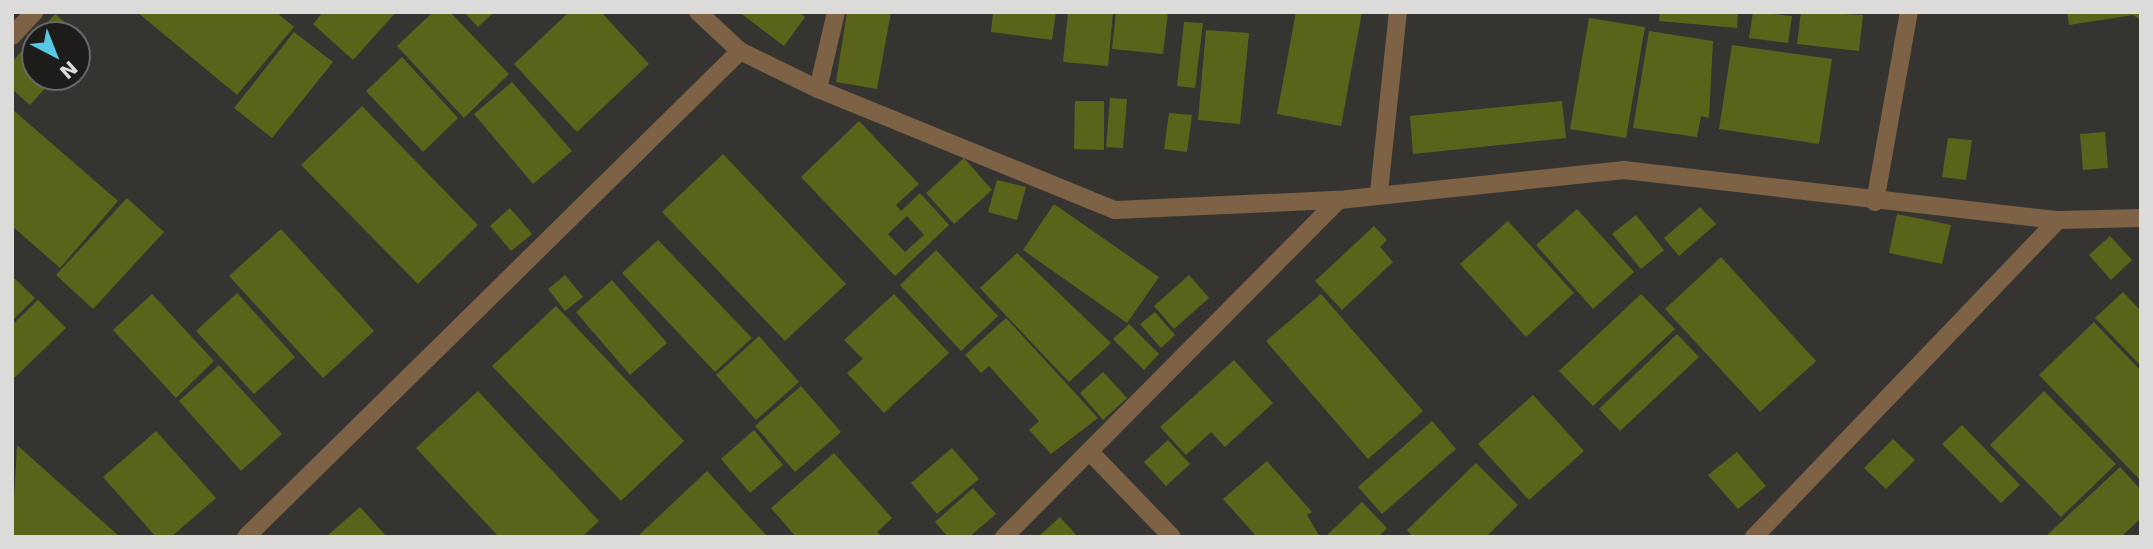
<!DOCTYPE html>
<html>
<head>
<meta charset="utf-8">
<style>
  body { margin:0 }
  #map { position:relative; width:2153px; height:549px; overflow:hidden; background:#363431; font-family:"DejaVu Sans",sans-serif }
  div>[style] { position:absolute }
  .building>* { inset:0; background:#59641a }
  .street>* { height:18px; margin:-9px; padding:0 9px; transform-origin:9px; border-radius:9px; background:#7d6245 }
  span { translate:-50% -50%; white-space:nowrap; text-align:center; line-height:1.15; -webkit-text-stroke:5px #1d1c1a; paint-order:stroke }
  .frame { position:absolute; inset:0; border:14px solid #dcdbd9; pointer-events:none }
  .north { position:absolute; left:21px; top:21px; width:70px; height:70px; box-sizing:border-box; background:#1d1c1a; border:2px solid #696866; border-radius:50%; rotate:138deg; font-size:19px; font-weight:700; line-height:28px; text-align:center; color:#dcdbd9 }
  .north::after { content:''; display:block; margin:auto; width:24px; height:32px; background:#58c9e4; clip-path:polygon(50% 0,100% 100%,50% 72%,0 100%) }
</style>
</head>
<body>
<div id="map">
  <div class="building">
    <i style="clip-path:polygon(137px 12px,276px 12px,294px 27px,237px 95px)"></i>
    <i style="clip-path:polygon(323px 12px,396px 12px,353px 60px,313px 24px)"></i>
    <i style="clip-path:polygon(433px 12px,450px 12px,509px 74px,464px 118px,397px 46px)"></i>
    <i style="clip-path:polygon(464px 12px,494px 12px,478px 27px)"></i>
    <i style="clip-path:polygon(569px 12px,601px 12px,649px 64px,577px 132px,514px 64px)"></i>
    <i style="clip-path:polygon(739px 12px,799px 12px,805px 17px,784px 46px)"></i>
    <i style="clip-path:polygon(847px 12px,891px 12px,877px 89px,836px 82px)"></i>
    <i style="clip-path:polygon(993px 12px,1056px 12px,1052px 40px,991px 32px)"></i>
    <i style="clip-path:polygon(1068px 12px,1113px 12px,1108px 66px,1063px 62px)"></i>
    <i style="clip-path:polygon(1116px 12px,1168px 12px,1163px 54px,1112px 49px)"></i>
    <i style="clip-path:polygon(1296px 12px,1362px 12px,1341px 126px,1277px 114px)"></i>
    <i style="clip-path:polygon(1660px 12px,1738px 12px,1737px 28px,1659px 21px)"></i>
    <i style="clip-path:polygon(1753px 12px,1792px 16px,1788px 43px,1749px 38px)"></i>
    <i style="clip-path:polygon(1801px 12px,1863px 15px,1859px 51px,1797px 44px)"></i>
    <i style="clip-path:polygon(2067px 12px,2141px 12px,2141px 20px,2133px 15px,2069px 25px)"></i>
    <i style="clip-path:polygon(55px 14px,87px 41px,77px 52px,77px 35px,36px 35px)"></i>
    <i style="clip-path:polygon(1589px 18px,1645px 27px,1626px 138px,1570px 129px)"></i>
    <i style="clip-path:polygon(1184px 22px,1203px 23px,1195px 88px,1177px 86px)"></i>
    <i style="clip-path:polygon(1206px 30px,1249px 33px,1240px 124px,1198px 120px)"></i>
    <i style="clip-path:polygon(1649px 31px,1713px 41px,1709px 118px,1701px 116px,1697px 137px,1633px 128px)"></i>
    <i style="clip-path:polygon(294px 32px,333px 62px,272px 138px,234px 108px)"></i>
    <i style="clip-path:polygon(35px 36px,35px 77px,55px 77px,30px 105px,12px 89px,12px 62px)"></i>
    <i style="clip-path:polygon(1732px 45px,1832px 59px,1819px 144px,1719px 129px)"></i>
    <i style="clip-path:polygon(402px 57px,458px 118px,423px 152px,366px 91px)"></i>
    <i style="clip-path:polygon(512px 82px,572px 151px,533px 184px,474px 114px)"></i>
    <i style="clip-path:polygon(1110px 98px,1127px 99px,1123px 148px,1106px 147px)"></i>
    <i style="clip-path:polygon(1075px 101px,1104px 101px,1104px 150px,1074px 149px)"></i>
    <i style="clip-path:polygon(1562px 101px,1566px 138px,1413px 154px,1410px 116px)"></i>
    <i style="clip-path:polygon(362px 106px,478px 225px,418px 284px,301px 165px)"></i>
    <i style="clip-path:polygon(12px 109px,118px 201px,60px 268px,12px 226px)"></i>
    <i style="clip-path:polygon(1169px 113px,1192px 115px,1187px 152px,1164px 149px)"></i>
    <i style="clip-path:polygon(evenodd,859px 121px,919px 184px,896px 205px,901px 211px,920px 193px,949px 225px,895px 276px,801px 177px,859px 121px,907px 216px,924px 235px,905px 252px,888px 234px,907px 216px)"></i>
    <i style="clip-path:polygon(2105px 132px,2108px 168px,2083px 170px,2080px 134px)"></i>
    <i style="clip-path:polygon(1948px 138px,1972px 140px,1966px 180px,1942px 177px)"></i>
    <i style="clip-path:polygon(723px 154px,846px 284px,785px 341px,662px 212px)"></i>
    <i style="clip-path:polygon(964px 158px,992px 190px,954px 224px,926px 193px)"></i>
    <i style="clip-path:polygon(997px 180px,1026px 187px,1017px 220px,988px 212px)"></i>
    <i style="clip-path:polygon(127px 198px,164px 232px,93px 309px,56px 275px)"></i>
    <i style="clip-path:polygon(1054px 204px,1159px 277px,1127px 323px,1023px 250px)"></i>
    <i style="clip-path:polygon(1700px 207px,1716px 224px,1679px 256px,1664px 238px)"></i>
    <i style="clip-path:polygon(510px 208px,532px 234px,511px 251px,490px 226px)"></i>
    <i style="clip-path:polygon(1577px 209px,1634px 272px,1593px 309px,1536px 245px)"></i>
    <i style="clip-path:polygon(1897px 214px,1951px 225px,1942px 264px,1889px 253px)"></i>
    <i style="clip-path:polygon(1636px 215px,1664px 250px,1641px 269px,1612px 234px)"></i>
    <i style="clip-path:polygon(1508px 221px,1574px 293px,1526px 337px,1460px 264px)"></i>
    <i style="clip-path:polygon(1374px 226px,1387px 240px,1380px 247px,1393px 262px,1342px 310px,1315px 281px)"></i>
    <i style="clip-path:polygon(281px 229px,374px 331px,323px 378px,229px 276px)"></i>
    <i style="clip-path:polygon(2110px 236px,2132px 260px,2111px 280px,2089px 255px)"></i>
    <i style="clip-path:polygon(658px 240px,752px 338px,715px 372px,622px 273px)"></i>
    <i style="clip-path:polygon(936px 250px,998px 316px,961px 351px,900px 285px)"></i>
    <i style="clip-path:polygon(1017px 253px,1111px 343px,1069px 382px,980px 288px)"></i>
    <i style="clip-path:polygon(1721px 257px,1816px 361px,1760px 412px,1665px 309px)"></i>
    <i style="clip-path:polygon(565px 275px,583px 297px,565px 311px,548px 289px)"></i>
    <i style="clip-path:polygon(1189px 275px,1209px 298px,1174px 329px,1154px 306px)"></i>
    <i style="clip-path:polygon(12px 276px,35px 298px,12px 321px)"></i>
    <i style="clip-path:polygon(612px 280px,667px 343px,630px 375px,576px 312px)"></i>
    <i style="clip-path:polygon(2123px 292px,2141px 311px,2141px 366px,2095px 318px)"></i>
    <i style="clip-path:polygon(237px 293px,295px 357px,254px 394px,196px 331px)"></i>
    <i style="clip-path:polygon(152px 294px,214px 361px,176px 398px,113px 330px)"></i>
    <i style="clip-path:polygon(894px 294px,949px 353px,884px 413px,847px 373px,863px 359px,844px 340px)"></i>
    <i style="clip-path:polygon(1321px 294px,1423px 411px,1368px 459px,1266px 341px)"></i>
    <i style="clip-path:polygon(1641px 294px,1675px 329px,1593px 406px,1559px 371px)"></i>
    <i style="clip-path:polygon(38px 300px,66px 328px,12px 380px,12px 325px)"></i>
    <i style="clip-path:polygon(556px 306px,684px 441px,621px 501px,492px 366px)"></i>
    <i style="clip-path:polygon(1155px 312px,1175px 335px,1161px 348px,1140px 324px)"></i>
    <i style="clip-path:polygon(1006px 318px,1098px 418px,1051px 454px,1029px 430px,1039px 421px,989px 366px,981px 373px,965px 355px)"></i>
    <i style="clip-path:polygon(2094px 322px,2141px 371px,2141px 481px,2039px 375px)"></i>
    <i style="clip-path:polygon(1129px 324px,1159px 354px,1144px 370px,1113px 339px)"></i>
    <i style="clip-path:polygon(1677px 334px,1699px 357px,1620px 431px,1599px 409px)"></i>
    <i style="clip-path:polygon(759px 336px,799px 382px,756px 420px,716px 375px)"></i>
    <i style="clip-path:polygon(1234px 360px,1273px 403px,1225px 447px,1211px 432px,1186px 455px,1160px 427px)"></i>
    <i style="clip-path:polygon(219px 365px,282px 434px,241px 471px,179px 401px)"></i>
    <i style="clip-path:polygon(1103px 372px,1127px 398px,1103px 420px,1080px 393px)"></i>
    <i style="clip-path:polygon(801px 386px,841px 432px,795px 472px,755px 426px)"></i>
    <i style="clip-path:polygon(478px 391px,599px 521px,582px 537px,499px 537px,416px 448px)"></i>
    <i style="clip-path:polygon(2044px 391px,2116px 464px,2061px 517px,1990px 445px)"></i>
    <i style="clip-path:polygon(1533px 395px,1584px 451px,1529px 500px,1478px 444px)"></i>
    <i style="clip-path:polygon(1432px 421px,1456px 449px,1382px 514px,1358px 487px)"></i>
    <i style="clip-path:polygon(1962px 425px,2020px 485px,2001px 503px,1942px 444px)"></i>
    <i style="clip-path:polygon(754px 430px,783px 465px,750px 493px,721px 459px)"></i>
    <i style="clip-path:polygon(156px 431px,216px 498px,171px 537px,156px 537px,103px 477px)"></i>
    <i style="clip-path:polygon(1893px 439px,1915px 460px,1886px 489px,1864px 468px)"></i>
    <i style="clip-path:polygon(1168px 440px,1190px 464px,1166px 486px,1144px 462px)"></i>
    <i style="clip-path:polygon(17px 445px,120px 537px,12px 537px)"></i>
    <i style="clip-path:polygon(952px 448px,979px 479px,937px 514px,911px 483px)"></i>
    <i style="clip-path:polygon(1737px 452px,1766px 486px,1738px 509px,1708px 475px)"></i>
    <i style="clip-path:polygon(834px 453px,892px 518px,877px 532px,882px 537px,796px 537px,771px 508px)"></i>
    <i style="clip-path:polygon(1267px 461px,1312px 512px,1307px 515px,1320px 537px,1257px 537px,1223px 499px)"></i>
    <i style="clip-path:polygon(1476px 463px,1518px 505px,1486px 537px,1413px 537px,1407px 530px)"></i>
    <i style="clip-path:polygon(2120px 467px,2141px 490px,2141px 518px,2121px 537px,2045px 537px)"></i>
    <i style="clip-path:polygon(707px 471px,768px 537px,641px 537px,639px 535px)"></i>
    <i style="clip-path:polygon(973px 488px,996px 514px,969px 537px,948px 537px,935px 522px)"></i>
    <i style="clip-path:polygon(1362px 502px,1387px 528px,1378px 537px,1325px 537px)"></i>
    <i style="clip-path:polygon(360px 507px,387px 537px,326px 537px)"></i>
    <i style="clip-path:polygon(1060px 517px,1078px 537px,1038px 537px)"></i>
  </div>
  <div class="street">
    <i style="left:698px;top:12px;width:57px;rotate:42.9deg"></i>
    <i style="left:740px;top:51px;width:87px;rotate:26deg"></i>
    <i style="left:818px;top:89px;width:321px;rotate:22.2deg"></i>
    <i style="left:1115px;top:210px;width:224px;rotate:-2.6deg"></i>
    <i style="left:1339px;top:200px;width:287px;rotate:-6deg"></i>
    <i style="left:1624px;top:170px;width:437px;rotate:6.6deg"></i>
    <i style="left:2058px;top:220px;width:83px;rotate:-1.4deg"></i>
    <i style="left:12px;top:36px;width:33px;rotate:-47deg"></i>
    <i style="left:818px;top:89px;width:79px;rotate:-76.8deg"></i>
    <i style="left:1379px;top:192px;width:181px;rotate:-84deg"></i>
    <i style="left:1875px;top:202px;width:193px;rotate:-79.9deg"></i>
    <i style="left:1092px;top:454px;width:115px;rotate:46.1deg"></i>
    <i style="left:246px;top:537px;width:693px;rotate:-44.53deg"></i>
    <i style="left:1004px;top:537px;width:475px;rotate:-45.2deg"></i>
    <i style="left:1754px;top:537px;width:439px;rotate:-46.2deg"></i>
  </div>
  <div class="frame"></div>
  <div class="north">N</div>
</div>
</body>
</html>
